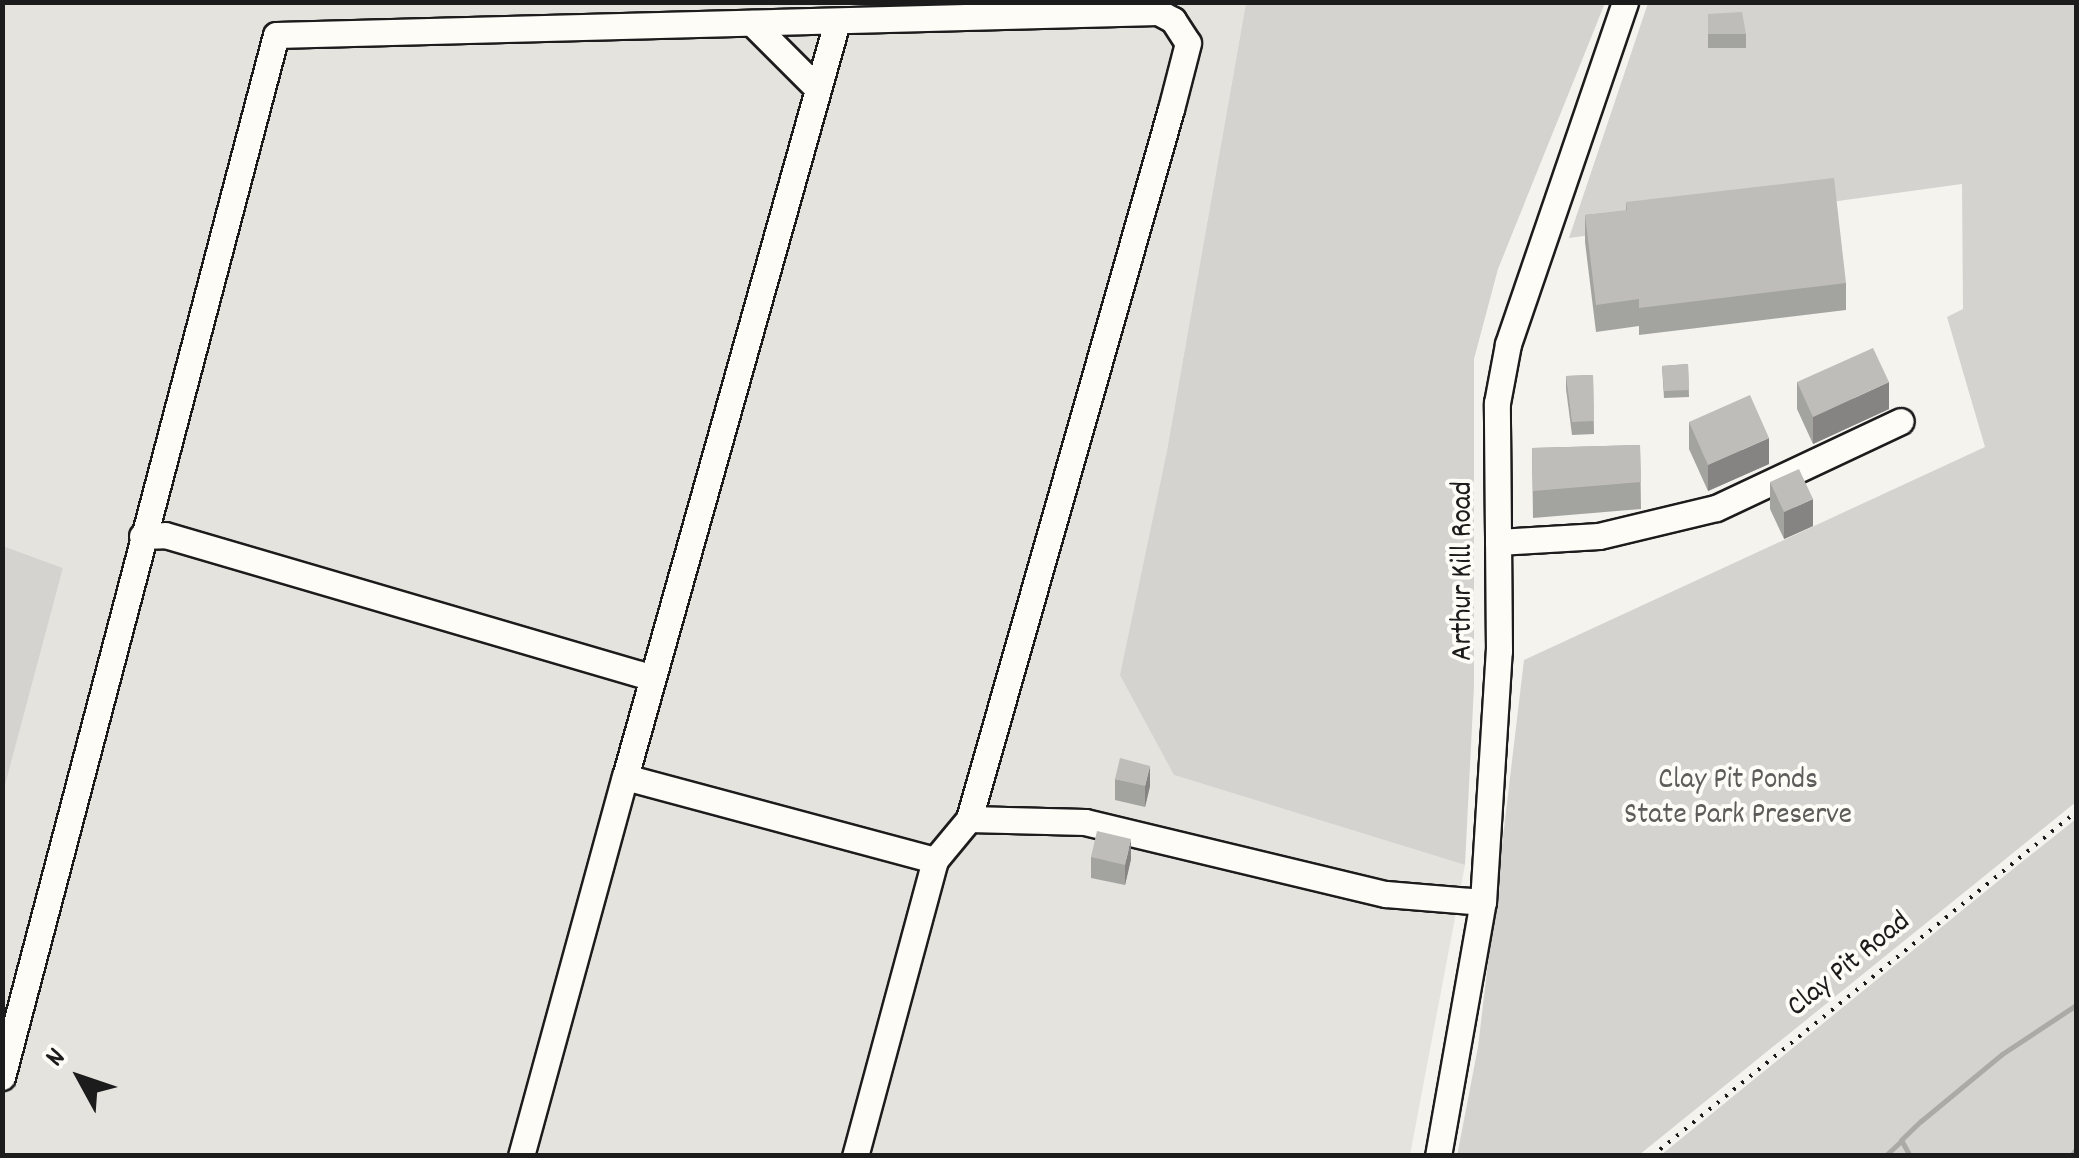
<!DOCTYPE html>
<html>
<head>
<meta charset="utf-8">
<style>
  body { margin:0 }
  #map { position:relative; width:2079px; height:1158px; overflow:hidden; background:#f4f3ee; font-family:Dekko,sans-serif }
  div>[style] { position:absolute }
  .built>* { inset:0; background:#e4e3de }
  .green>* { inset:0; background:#d4d3cf }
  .stream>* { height:5px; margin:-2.5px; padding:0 2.5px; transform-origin:2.5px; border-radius:2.5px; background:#abaaa6 }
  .path>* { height:4px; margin-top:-2px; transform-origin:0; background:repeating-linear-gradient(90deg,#1c1c1c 0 2.5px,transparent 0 10.5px) }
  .roads { filter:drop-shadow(2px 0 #1c1c1c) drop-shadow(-2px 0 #1c1c1c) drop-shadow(0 2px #1c1c1c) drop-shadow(0 -2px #1c1c1c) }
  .minor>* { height:25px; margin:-12.5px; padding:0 12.5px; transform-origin:12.5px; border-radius:12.5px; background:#fdfcf7 }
  .wall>* { inset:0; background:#a3a3a0 }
  .shaded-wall>* { inset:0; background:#858482 }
  .building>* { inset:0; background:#bebdba }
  span { translate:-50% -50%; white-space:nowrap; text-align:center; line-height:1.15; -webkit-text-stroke:8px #fdfcf7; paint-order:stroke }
  .street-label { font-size:30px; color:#1c1c1c }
  .park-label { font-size:30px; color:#5c5c5b }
  .frame { position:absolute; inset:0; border:5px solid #1c1c1c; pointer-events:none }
  .north { position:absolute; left:30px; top:1028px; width:100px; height:100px; -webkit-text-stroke:8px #fdfcf7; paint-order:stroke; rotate:310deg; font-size:28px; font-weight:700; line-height:40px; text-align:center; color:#1c1c1c }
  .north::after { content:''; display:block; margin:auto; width:35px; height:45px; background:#1c1c1c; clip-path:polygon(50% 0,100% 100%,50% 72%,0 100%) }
</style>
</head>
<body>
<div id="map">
  <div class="built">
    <i style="clip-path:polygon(2px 3px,1246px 3px,1166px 456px,1174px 775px,1465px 865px,1410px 1155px,3px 1155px,3px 793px,63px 568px,3px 546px)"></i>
  </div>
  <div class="green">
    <i style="clip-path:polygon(1246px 3px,1605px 3px,1498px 269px,1474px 359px,1474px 686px,1465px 865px,1174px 775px,1120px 675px,1166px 456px)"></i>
    <i style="clip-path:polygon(1648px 3px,2076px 3px,2076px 802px,1639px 1155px,1457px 1156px,1478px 1047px,1524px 660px,1985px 447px,1947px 317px,1963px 309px,1962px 184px,1569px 238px)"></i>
    <i style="clip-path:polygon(3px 546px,63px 568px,3px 793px,2px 546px)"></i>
    <i style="clip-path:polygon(2076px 819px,2076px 1155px,1661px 1155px,2018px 865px)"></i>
  </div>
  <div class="stream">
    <i style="left:1885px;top:1156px;width:22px;rotate:-43deg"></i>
    <i style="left:1910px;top:1156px;width:18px;rotate:-119deg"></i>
    <i style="left:1901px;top:1140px;width:28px;rotate:-44deg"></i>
    <i style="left:1921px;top:1121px;width:105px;rotate:-39.6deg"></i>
    <i style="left:2002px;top:1054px;width:89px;rotate:-33.5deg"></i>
    <i style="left:2071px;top:1156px;width:9px;rotate:-54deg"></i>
  </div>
  <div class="path">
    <i style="left:1652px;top:1156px;width:546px;rotate:-39.05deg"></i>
  </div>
  <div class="roads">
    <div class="minor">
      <i style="left:752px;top:23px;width:92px;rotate:45deg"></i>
      <i style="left:142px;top:536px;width:23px;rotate:-2deg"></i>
      <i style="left:165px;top:535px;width:505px;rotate:16.32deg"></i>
      <i style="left:1498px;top:542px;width:101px;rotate:-3.4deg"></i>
      <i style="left:1599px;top:536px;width:120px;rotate:-13.5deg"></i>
      <i style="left:1716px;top:508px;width:204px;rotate:-25.2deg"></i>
      <i style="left:625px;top:777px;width:784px;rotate:-74.32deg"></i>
      <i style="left:969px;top:819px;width:116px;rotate:1.5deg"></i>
      <i style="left:1085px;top:822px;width:309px;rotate:13.5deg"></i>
      <i style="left:1386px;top:894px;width:97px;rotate:4.7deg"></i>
      <i style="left:2px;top:1077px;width:1077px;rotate:-75.27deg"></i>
      <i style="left:276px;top:35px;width:882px;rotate:-1.49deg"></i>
      <i style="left:1158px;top:12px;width:17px;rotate:28deg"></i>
      <i style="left:1173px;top:20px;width:27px;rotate:57deg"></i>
      <i style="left:1188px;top:43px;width:68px;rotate:104.4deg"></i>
      <i style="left:1171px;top:109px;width:738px;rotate:105.88deg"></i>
      <i style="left:969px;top:819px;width:53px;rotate:129.7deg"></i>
      <i style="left:935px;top:860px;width:307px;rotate:105.1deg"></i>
      <i style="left:521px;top:1156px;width:393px;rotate:-74.7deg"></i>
      <i style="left:625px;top:777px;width:321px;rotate:15deg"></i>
      <i style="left:1438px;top:1156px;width:258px;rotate:-80deg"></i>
      <i style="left:1483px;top:902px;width:252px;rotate:-86.4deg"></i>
      <i style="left:1499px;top:651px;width:248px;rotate:-90.5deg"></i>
      <i style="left:1497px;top:403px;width:60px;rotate:-79.4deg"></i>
      <i style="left:1508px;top:344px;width:361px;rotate:-71.1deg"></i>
    </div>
  </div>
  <div class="wall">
    <i style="clip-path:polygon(1708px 14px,1746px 34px,1746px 48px,1708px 48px)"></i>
    <i style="clip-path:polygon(1626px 202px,1846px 283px,1846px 310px,1639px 335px,1639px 326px,1596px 332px,1585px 242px,1585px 215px,1626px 211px)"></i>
    <i style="clip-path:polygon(1688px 364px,1689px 397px,1664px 398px,1662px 366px)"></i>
    <i style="clip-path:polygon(1593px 375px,1594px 434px,1572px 435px,1566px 389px,1566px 376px)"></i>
    <i style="clip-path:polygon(1797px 382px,1889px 409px,1813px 444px,1797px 409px)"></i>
    <i style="clip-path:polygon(1689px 422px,1769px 464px,1708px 491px,1689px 449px)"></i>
    <i style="clip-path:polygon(1640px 445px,1641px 509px,1533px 518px,1532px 448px)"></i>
    <i style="clip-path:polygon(1770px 482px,1813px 526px,1784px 539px,1770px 509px)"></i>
    <i style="clip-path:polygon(1115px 779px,1150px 786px,1145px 807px,1115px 800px)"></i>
    <i style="clip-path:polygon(1091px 857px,1131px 859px,1125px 885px,1091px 878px)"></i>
  </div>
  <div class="shaded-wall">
    <i style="clip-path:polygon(1889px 382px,1889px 409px,1813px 444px,1813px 417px)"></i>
    <i style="clip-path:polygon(1769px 438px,1769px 464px,1708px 491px,1708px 465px)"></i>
    <i style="clip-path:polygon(1813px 499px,1813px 526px,1784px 539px,1784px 512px)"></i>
    <i style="clip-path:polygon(1150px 766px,1150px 786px,1145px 807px,1145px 786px)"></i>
    <i style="clip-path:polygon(1131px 839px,1131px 859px,1125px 885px,1125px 865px)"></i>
  </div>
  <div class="building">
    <i style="clip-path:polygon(1742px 12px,1746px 34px,1708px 34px,1708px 14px)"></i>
    <i style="clip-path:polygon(1834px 178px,1846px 283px,1639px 308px,1639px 299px,1596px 305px,1585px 215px,1627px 210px,1626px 202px)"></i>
    <i style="clip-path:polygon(1873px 348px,1889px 382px,1813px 417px,1797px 382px)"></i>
    <i style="clip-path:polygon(1688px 364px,1689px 390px,1664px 391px,1662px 366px)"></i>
    <i style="clip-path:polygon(1593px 375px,1594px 421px,1572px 422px,1566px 376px)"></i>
    <i style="clip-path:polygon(1750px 395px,1769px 438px,1708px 465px,1689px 422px)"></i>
    <i style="clip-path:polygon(1640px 445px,1641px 482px,1533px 491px,1532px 448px)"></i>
    <i style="clip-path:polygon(1799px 469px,1813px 499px,1784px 512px,1770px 482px)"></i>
    <i style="clip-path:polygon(1120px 758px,1150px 766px,1145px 786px,1115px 779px)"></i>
    <i style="clip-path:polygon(1097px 831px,1131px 839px,1125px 865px,1091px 857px)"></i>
  </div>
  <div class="street-label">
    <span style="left:1465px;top:571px;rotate:-90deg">Arthur Kill Road</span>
    <span style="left:1850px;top:966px;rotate:-39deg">Clay Pit Road</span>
  </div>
  <div class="park-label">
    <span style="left:1738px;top:799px">Clay Pit Ponds<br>State Park Preserve</span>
  </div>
  <div class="frame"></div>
  <div class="north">N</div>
</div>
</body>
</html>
